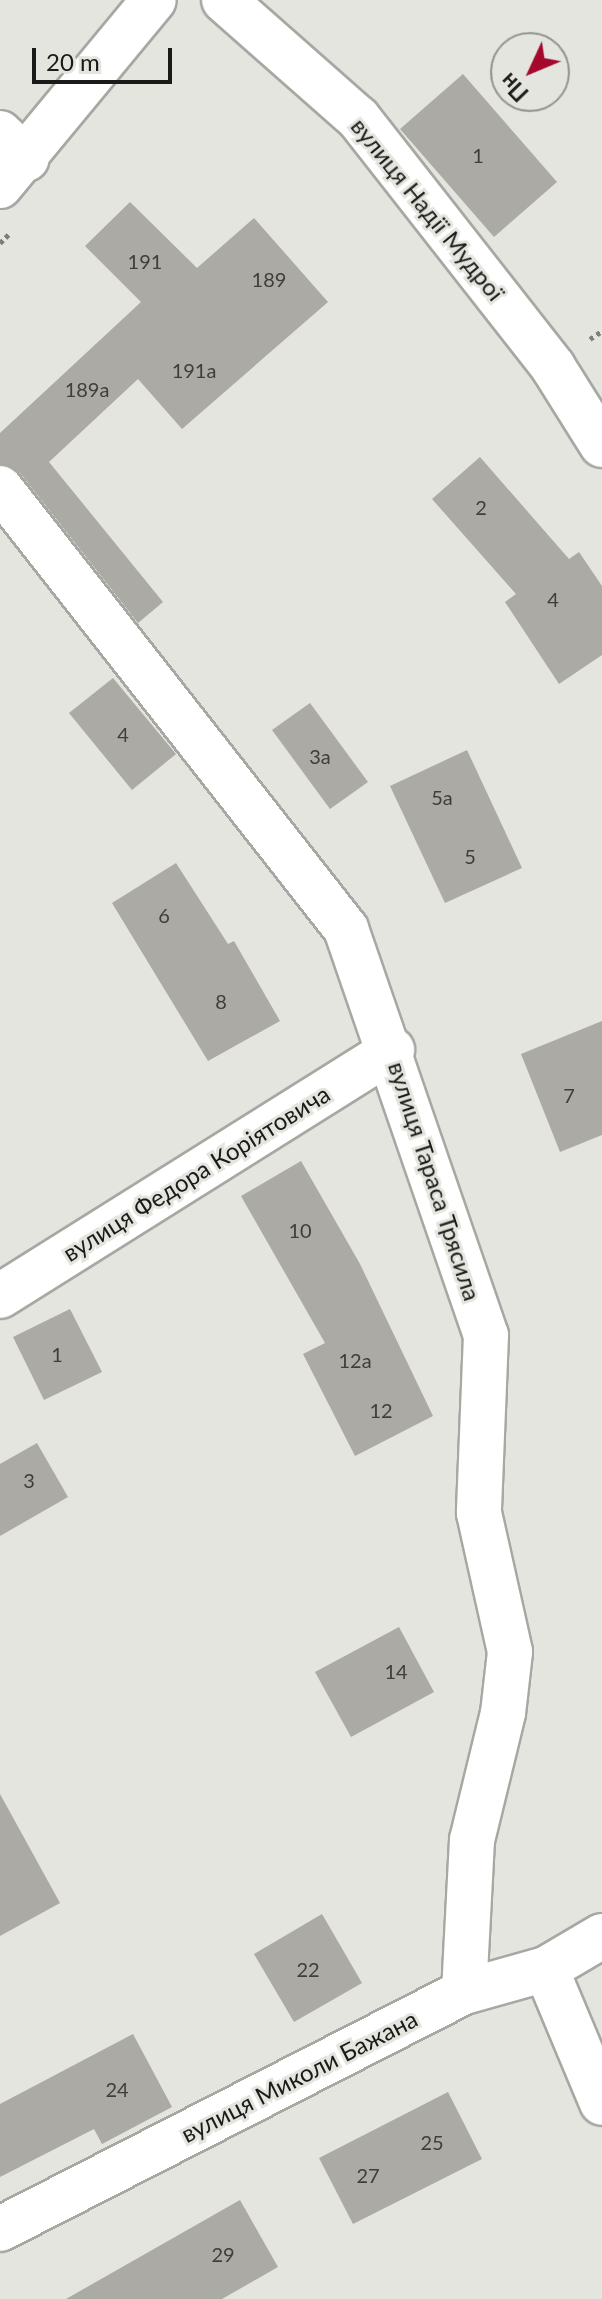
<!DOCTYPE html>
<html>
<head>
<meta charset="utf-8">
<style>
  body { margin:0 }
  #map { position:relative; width:602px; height:2299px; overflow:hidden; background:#e3e5de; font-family:Lato,sans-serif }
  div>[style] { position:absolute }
  .building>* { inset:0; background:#abaaa4 }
  .path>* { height:5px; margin-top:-2.5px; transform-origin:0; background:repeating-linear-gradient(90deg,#7e7f7b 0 4px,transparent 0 8px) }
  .roads { filter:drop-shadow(2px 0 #a6a8a2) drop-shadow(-2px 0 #a6a8a2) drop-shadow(0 2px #a6a8a2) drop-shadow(0 -2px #a6a8a2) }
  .street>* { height:44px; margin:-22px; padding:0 22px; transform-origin:22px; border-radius:22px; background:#fff }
  .secondary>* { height:44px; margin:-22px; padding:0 22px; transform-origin:22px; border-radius:22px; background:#fff }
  span { translate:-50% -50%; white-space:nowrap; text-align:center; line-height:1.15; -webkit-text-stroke:6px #e3e5de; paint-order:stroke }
  .number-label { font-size:20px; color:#3e3f3c }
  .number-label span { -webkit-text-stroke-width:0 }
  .street-label { font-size:24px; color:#1a1b19 }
  .north { position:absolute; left:490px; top:32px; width:80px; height:80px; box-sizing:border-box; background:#e3e5de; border:2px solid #93948f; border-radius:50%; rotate:226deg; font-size:22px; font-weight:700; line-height:32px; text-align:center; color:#1a1b19 }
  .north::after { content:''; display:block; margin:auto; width:28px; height:36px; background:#a4082c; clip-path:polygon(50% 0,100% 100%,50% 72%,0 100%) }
  .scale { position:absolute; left:32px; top:48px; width:140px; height:36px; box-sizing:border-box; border:4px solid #1a1b19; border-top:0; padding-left:10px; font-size:24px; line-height:28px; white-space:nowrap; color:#1a1b19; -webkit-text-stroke:6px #e3e5de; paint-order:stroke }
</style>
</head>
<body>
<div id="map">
  <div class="building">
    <i style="clip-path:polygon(463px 74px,557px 182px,494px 237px,400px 129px)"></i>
    <i style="clip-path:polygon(130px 202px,197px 268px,254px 218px,328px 302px,182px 429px,138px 379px,49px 462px,163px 602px,138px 623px,20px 473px,0 464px,0 433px,141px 302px,85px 246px)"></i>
    <i style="clip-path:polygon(480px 457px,569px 559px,579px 552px,602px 586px,602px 655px,559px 684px,505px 602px,516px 594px,432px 499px)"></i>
    <i style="clip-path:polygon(113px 678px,176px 754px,132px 790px,69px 713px)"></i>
    <i style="clip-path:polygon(310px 703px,368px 782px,330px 809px,272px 730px)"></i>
    <i style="clip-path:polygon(467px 750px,522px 868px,445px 903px,390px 786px)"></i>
    <i style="clip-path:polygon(176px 863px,228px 944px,234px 941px,280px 1021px,208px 1061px,112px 903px)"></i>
    <i style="clip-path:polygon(602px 1021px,602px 1135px,560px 1152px,521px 1054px)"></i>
    <i style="clip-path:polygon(301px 1161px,360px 1264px,433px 1416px,355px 1456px,303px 1354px,325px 1343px,241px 1196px)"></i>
    <i style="clip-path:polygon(70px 1309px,102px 1372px,44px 1400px,13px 1337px)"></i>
    <i style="clip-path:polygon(37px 1443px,68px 1497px,0 1536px,0 1464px)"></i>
    <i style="clip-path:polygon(399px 1627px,434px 1692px,351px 1737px,315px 1672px)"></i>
    <i style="clip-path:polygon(0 1794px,60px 1903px,0 1936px)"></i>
    <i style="clip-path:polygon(322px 1914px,362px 1983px,294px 2022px,254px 1954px)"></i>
    <i style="clip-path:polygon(133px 2034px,172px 2107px,102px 2144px,94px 2129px,0 2177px,0 2104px)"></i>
    <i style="clip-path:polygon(448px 2092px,482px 2159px,353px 2224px,319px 2158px)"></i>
    <i style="clip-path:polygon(240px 2200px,278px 2267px,222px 2299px,66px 2299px)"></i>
  </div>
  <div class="path">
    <i style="left:0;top:243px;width:16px;rotate:-45deg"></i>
    <i style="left:590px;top:339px;width:14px;rotate:-34deg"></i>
  </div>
  <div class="roads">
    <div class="street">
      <i style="left:224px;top:0;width:179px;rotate:41.4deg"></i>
      <i style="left:358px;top:118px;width:316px;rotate:51.9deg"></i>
      <i style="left:553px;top:367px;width:92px;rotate:57.9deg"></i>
      <i style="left:0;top:133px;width:37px;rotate:44deg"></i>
      <i style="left:0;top:488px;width:561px;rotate:51.88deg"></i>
      <i style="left:346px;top:929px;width:429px;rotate:71deg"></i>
      <i style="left:486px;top:1335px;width:178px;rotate:92.3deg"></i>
      <i style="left:479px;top:1513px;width:142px;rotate:77.4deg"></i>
      <i style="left:510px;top:1652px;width:61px;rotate:96.5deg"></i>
      <i style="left:503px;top:1713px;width:131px;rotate:103.7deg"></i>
      <i style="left:472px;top:1840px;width:152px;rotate:93deg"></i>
      <i style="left:0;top:1296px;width:463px;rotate:-32.1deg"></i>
      <i style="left:546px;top:1969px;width:145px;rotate:67.3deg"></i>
      <i style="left:0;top:2229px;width:521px;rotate:-27.06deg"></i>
      <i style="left:464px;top:1992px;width:85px;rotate:-15.7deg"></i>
      <i style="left:546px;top:1969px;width:65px;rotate:-30.5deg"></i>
    </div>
    <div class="secondary">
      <i style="left:0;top:186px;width:241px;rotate:-50.4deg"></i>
    </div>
  </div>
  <div class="number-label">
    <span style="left:478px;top:155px">1</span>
    <span style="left:145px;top:261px">191</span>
    <span style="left:269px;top:279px">189</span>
    <span style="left:194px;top:370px">191а</span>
    <span style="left:87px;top:389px">189а</span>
    <span style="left:481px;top:507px">2</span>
    <span style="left:553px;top:599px">4</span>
    <span style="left:123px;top:734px">4</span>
    <span style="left:320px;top:756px">3а</span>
    <span style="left:442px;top:797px">5а</span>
    <span style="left:470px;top:856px">5</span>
    <span style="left:164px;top:915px">6</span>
    <span style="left:221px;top:1001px">8</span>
    <span style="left:569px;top:1095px">7</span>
    <span style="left:300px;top:1230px">10</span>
    <span style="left:57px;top:1354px">1</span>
    <span style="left:355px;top:1360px">12а</span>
    <span style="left:381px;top:1410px">12</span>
    <span style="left:29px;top:1480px">3</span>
    <span style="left:396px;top:1671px">14</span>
    <span style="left:308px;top:1969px">22</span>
    <span style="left:117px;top:2089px">24</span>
    <span style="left:432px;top:2142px">25</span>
    <span style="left:368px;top:2175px">27</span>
    <span style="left:223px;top:2254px">29</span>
  </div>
  <div class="street-label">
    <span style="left:428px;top:209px;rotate:51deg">вулиця Надії Мудрої</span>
    <span style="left:196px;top:1173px;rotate:-32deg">вулиця Федора Коріятовича</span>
    <span style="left:435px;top:1181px;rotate:72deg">вулиця Тараса Трясила</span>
    <span style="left:299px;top:2076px;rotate:-27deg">вулиця Миколи Бажана</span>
  </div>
  <div class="north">Пн</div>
  <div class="scale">20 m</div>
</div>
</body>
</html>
